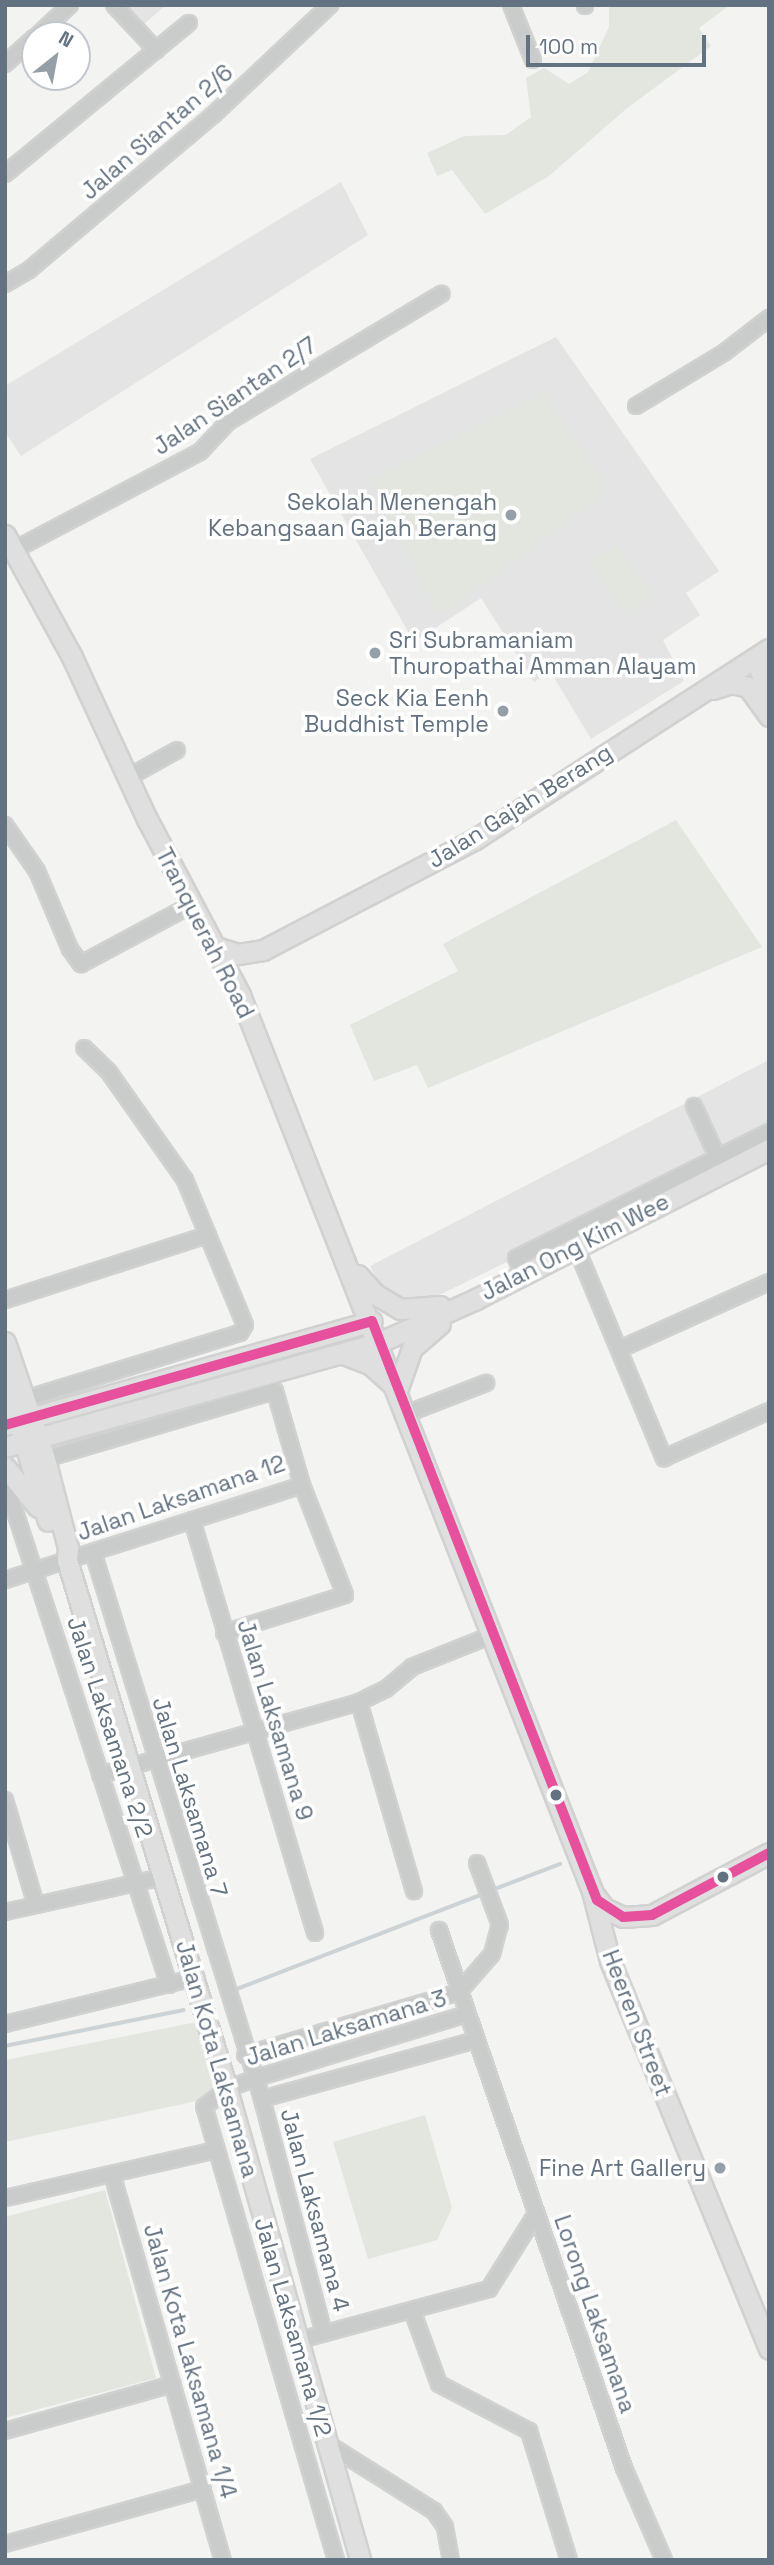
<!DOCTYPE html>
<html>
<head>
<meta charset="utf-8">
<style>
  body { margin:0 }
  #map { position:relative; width:774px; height:2565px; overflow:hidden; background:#f3f3f1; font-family:"Space Grotesk",sans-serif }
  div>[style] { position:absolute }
  .built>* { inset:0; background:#e3e4e3 }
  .green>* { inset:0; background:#e2e6df }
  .stream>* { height:3.5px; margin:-1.75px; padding:0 1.75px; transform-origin:1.75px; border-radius:1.75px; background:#cbd3d6 }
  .roads { filter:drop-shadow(2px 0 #d0d1d0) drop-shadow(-2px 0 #d0d1d0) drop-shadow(0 2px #d0d1d0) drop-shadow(0 -2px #d0d1d0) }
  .street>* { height:14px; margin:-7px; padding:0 7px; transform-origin:7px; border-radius:7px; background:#cacccc }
  .secondary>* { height:19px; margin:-9.5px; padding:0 9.5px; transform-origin:9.5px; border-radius:9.5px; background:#dfdfe0 }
  .bus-1>* { height:10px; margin:-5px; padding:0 5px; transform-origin:5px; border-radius:5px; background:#e6509d }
  .dots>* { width:19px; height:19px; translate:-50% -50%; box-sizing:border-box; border:4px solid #fff; border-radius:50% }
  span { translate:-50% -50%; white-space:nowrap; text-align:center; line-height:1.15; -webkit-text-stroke:7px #fff; paint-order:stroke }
  .street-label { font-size:23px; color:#637281 }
  .poi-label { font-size:23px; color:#637281 }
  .right { translate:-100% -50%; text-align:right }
  .left { translate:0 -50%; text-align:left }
  .frame { position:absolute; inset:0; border:7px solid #637281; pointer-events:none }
  .north { position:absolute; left:21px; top:21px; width:70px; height:70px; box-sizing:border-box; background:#fff; border:2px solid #c1c7cd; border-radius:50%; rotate:31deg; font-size:19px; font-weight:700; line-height:28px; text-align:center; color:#637281 }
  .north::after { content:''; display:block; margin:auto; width:24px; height:32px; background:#959fa8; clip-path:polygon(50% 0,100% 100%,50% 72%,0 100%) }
  .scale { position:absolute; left:526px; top:35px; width:180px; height:32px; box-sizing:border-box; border:4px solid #637281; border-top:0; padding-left:9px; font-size:21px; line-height:24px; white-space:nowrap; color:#637281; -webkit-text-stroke:5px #fff; paint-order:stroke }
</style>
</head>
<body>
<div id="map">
  <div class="built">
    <i style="clip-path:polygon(125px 5px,166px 5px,143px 25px)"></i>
    <i style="clip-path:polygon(341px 182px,368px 235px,21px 456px,5px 432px,5px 386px)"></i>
    <i style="clip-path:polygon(556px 337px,719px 571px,686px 593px,700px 615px,663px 640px,684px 681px,591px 739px,550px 671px,534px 682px,481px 598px,414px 642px,310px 459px)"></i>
    <i style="clip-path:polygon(769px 1060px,769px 1133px,417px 1306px,387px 1298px,370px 1266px)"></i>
  </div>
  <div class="green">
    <i style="clip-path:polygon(609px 5px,730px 5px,699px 28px,711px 46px,626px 109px,549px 176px,485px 214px,452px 170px,437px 176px,427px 153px,464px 136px,506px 135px,531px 117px,526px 78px,544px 68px,569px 84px,588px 72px,609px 27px)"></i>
    <i style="clip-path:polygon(544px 394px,609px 490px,451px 608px,437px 613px,371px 479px)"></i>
    <i style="clip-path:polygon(616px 544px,653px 595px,627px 613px,591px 563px)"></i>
    <i style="clip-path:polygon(676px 820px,762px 947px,428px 1088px,417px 1065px,374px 1081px,350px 1025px,458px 971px,443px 944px)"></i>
    <i style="clip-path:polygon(197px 2022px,220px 2096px,5px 2142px,5px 2060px)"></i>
    <i style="clip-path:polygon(425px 2115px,452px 2208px,437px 2240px,368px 2259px,333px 2142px)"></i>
    <i style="clip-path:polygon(105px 2190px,156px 2378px,5px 2418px,5px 2217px)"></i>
  </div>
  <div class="stream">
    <i style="left:490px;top:1891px;width:75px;rotate:-21.1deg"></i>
    <i style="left:232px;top:1991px;width:269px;rotate:-21.1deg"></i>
    <i style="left:5px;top:2046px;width:182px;rotate:-11.4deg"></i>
  </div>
  <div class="roads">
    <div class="street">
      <i style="left:114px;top:5px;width:62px;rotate:47deg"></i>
      <i style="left:511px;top:5px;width:59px;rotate:68.2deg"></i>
      <i style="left:585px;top:5px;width:1px;rotate:90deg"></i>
      <i style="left:38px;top:35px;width:44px;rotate:-43.2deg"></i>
      <i style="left:5px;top:64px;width:40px;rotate:-42deg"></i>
      <i style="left:5px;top:174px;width:238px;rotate:-39.4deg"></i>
      <i style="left:5px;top:284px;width:28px;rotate:-30deg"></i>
      <i style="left:29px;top:270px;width:241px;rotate:-40.1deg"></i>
      <i style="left:213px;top:115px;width:161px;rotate:-43.2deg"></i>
      <i style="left:636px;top:406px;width:104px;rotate:-31.2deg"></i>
      <i style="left:725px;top:352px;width:56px;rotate:-37.7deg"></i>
      <i style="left:14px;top:550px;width:210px;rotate:-27.8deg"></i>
      <i style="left:200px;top:452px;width:41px;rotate:-47deg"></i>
      <i style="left:228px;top:422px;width:249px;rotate:-31deg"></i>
      <i style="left:127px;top:778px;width:57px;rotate:-29.2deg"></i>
      <i style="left:5px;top:825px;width:56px;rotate:55.2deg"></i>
      <i style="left:37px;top:871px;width:85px;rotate:67.1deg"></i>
      <i style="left:70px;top:949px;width:19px;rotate:54deg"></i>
      <i style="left:81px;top:964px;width:127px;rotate:-28.2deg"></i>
      <i style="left:694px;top:1106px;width:65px;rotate:65.4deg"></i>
      <i style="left:576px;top:1247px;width:229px;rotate:67.4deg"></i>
      <i style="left:664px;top:1458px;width:115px;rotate:-24.1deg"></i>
      <i style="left:524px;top:1274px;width:18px;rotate:-117deg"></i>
      <i style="left:516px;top:1258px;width:283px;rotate:-26.5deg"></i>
      <i style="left:5px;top:1300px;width:213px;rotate:-17.8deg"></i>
      <i style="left:620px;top:1349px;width:163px;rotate:-24.2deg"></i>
      <i style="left:25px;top:1399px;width:225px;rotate:-17.1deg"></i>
      <i style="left:240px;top:1333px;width:9px;rotate:-58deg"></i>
      <i style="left:245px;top:1325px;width:157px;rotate:-112.5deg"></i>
      <i style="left:185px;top:1180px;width:133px;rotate:-125.2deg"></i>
      <i style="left:108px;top:1071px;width:33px;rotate:-136deg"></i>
      <i style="left:406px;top:1414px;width:86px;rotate:-21.2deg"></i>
      <i style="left:45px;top:1459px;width:240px;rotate:-16.5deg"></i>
      <i style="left:275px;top:1391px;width:98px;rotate:74deg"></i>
      <i style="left:302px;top:1485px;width:118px;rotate:68.6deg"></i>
      <i style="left:345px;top:1595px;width:127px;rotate:162.6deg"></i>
      <i style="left:5px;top:1481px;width:530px;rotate:71.98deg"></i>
      <i style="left:192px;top:1520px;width:431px;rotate:73.4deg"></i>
      <i style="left:93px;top:1552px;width:573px;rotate:72.83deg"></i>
      <i style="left:262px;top:2099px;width:242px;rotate:75.2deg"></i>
      <i style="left:5px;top:1580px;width:312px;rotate:-17.7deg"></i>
      <i style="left:359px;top:1702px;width:197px;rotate:73.8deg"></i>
      <i style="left:100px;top:1775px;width:269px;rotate:-15.7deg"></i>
      <i style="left:359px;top:1702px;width:30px;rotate:-26deg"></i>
      <i style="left:386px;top:1689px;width:34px;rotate:-40deg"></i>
      <i style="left:412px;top:1667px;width:86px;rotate:-21.8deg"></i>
      <i style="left:5px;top:1800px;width:109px;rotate:73.6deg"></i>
      <i style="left:5px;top:1912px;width:162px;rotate:-12.5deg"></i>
      <i style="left:439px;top:1930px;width:569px;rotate:71.02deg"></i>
      <i style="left:624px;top:2468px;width:100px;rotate:66.5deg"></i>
      <i style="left:5px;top:2024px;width:194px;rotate:-13.7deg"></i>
      <i style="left:245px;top:2055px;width:223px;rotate:-16.4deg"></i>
      <i style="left:459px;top:1992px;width:50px;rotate:-49deg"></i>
      <i style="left:492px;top:1954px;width:30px;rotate:-75deg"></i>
      <i style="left:500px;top:1925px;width:66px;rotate:-110.4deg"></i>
      <i style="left:262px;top:2099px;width:222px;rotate:-15.4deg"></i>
      <i style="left:112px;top:2174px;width:402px;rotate:74deg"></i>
      <i style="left:5px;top:2198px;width:217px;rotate:-12.8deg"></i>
      <i style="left:412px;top:2310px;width:79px;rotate:70deg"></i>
      <i style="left:439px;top:2384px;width:102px;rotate:27.6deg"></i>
      <i style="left:529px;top:2431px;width:135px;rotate:72.8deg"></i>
      <i style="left:296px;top:2341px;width:200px;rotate:-15.1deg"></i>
      <i style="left:489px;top:2289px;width:89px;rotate:-57.9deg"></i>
      <i style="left:5px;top:2431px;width:174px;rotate:-15.6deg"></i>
      <i style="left:326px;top:2443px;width:128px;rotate:32.2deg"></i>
      <i style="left:434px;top:2511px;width:19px;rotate:55deg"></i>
      <i style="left:445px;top:2527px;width:34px;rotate:80deg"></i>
      <i style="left:5px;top:2544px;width:205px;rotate:-15.5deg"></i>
      <i style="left:336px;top:2560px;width:472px;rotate:-106.2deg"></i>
      <i style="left:204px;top:2107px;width:29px;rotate:-38deg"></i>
      <i style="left:227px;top:2089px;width:28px;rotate:-21deg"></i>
      <i style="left:253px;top:2079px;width:224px;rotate:-16.9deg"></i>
    </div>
    <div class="secondary">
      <i style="left:5px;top:535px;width:139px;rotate:61.2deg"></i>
      <i style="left:72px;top:657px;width:179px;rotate:65.2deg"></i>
      <i style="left:147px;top:819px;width:199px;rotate:62.1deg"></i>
      <i style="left:240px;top:995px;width:963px;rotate:68.55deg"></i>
      <i style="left:592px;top:1891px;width:72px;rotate:75.6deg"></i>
      <i style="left:610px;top:1961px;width:419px;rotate:67.7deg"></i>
      <i style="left:769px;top:656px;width:17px;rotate:123deg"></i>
      <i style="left:760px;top:670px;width:29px;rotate:72deg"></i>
      <i style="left:713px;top:689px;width:19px;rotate:-18deg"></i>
      <i style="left:731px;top:683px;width:17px;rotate:13deg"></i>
      <i style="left:748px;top:687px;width:36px;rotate:54deg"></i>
      <i style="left:216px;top:947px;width:23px;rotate:18deg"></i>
      <i style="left:238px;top:954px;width:25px;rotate:-9deg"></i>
      <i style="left:263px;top:950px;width:239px;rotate:-27.6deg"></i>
      <i style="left:475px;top:839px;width:350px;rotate:-32.9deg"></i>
      <i style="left:358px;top:1275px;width:25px;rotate:48deg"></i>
      <i style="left:375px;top:1294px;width:29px;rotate:31deg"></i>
      <i style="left:400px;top:1309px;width:40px;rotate:-4.3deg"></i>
      <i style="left:5px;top:1342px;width:124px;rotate:71.1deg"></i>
      <i style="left:45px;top:1459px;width:92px;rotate:75.5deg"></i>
      <i style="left:68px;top:1548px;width:12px;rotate:95deg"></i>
      <i style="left:67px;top:1560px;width:553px;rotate:73.17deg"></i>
      <i style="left:227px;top:2089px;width:489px;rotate:74.2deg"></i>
      <i style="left:343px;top:1354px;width:30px;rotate:21deg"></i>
      <i style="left:371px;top:1365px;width:28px;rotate:42deg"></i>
      <i style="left:5px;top:1378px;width:149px;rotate:73.3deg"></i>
      <i style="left:397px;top:1391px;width:46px;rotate:-70.8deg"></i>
      <i style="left:412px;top:1348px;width:37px;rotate:-41deg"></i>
      <i style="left:5px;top:1425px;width:381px;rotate:-15.8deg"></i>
      <i style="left:5px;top:1447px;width:389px;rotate:-15.6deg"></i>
      <i style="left:380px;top:1342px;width:105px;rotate:-24.1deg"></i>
      <i style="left:476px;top:1299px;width:329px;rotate:-27.1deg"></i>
      <i style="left:5px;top:1467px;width:52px;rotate:50.5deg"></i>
      <i style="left:595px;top:1896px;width:15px;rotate:53deg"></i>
      <i style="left:604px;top:1908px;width:21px;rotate:25deg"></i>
      <i style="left:623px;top:1917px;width:29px;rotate:-4deg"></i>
      <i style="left:652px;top:1915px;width:132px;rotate:-27.9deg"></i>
    </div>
  </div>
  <div class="bus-1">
    <i style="left:5px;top:1425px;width:381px;rotate:-15.8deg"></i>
    <i style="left:372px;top:1321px;width:621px;rotate:68.76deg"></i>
    <i style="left:597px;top:1900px;width:31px;rotate:33deg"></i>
    <i style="left:623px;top:1917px;width:29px;rotate:-4deg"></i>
    <i style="left:652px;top:1915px;width:132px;rotate:-27.9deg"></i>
  </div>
  <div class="dots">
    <i style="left:511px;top:515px;background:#959fa8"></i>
    <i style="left:375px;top:653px;background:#959fa8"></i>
    <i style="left:503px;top:711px;background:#959fa8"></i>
    <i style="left:556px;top:1795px;background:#637281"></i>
    <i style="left:723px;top:1877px;background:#637281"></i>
    <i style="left:720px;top:2168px;background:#959fa8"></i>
  </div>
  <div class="street-label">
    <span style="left:157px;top:132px;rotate:-41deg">Jalan Siantan 2/6</span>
    <span style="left:235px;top:396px;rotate:-34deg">Jalan Siantan 2/7</span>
    <span style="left:520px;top:806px;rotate:-32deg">Jalan Gajah Berang</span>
    <span style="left:205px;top:933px;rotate:63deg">Tranquerah Road</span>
    <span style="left:575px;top:1247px;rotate:-27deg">Jalan Ong Kim Wee</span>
    <span style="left:181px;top:1498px;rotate:-19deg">Jalan Laksamana 12</span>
    <span style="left:275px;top:1720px;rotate:73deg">Jalan Laksamana 9</span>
    <span style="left:110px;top:1727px;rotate:72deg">Jalan Laksamana 2/2</span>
    <span style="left:190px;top:1797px;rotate:73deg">Jalan Laksamana 7</span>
    <span style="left:637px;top:2023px;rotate:69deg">Heeren Street</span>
    <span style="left:346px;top:2028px;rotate:-17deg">Jalan Laksamana 3</span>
    <span style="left:217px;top:2059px;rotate:74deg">Jalan Kota Laksamana</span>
    <span style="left:315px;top:2210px;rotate:75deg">Jalan Laksamana 4</span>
    <span style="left:595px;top:2314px;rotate:71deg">Lorong Laksamana</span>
    <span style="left:293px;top:2327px;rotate:74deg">Jalan Laksamana 1/2</span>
    <span style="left:190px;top:2361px;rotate:74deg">Jalan Kota Laksamana 1/4</span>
  </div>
  <div class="poi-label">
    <span class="right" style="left:497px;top:515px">Sekolah Menengah<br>Kebangsaan Gajah Berang</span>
    <span class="left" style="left:389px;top:653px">Sri Subramaniam<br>Thuropathai Amman Alayam</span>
    <span class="right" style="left:489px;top:711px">Seck Kia Eenh<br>Buddhist Temple</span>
    <span class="right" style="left:706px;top:2168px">Fine Art Gallery</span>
  </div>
  <div class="frame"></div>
  <div class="north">N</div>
  <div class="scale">100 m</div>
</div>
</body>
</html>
